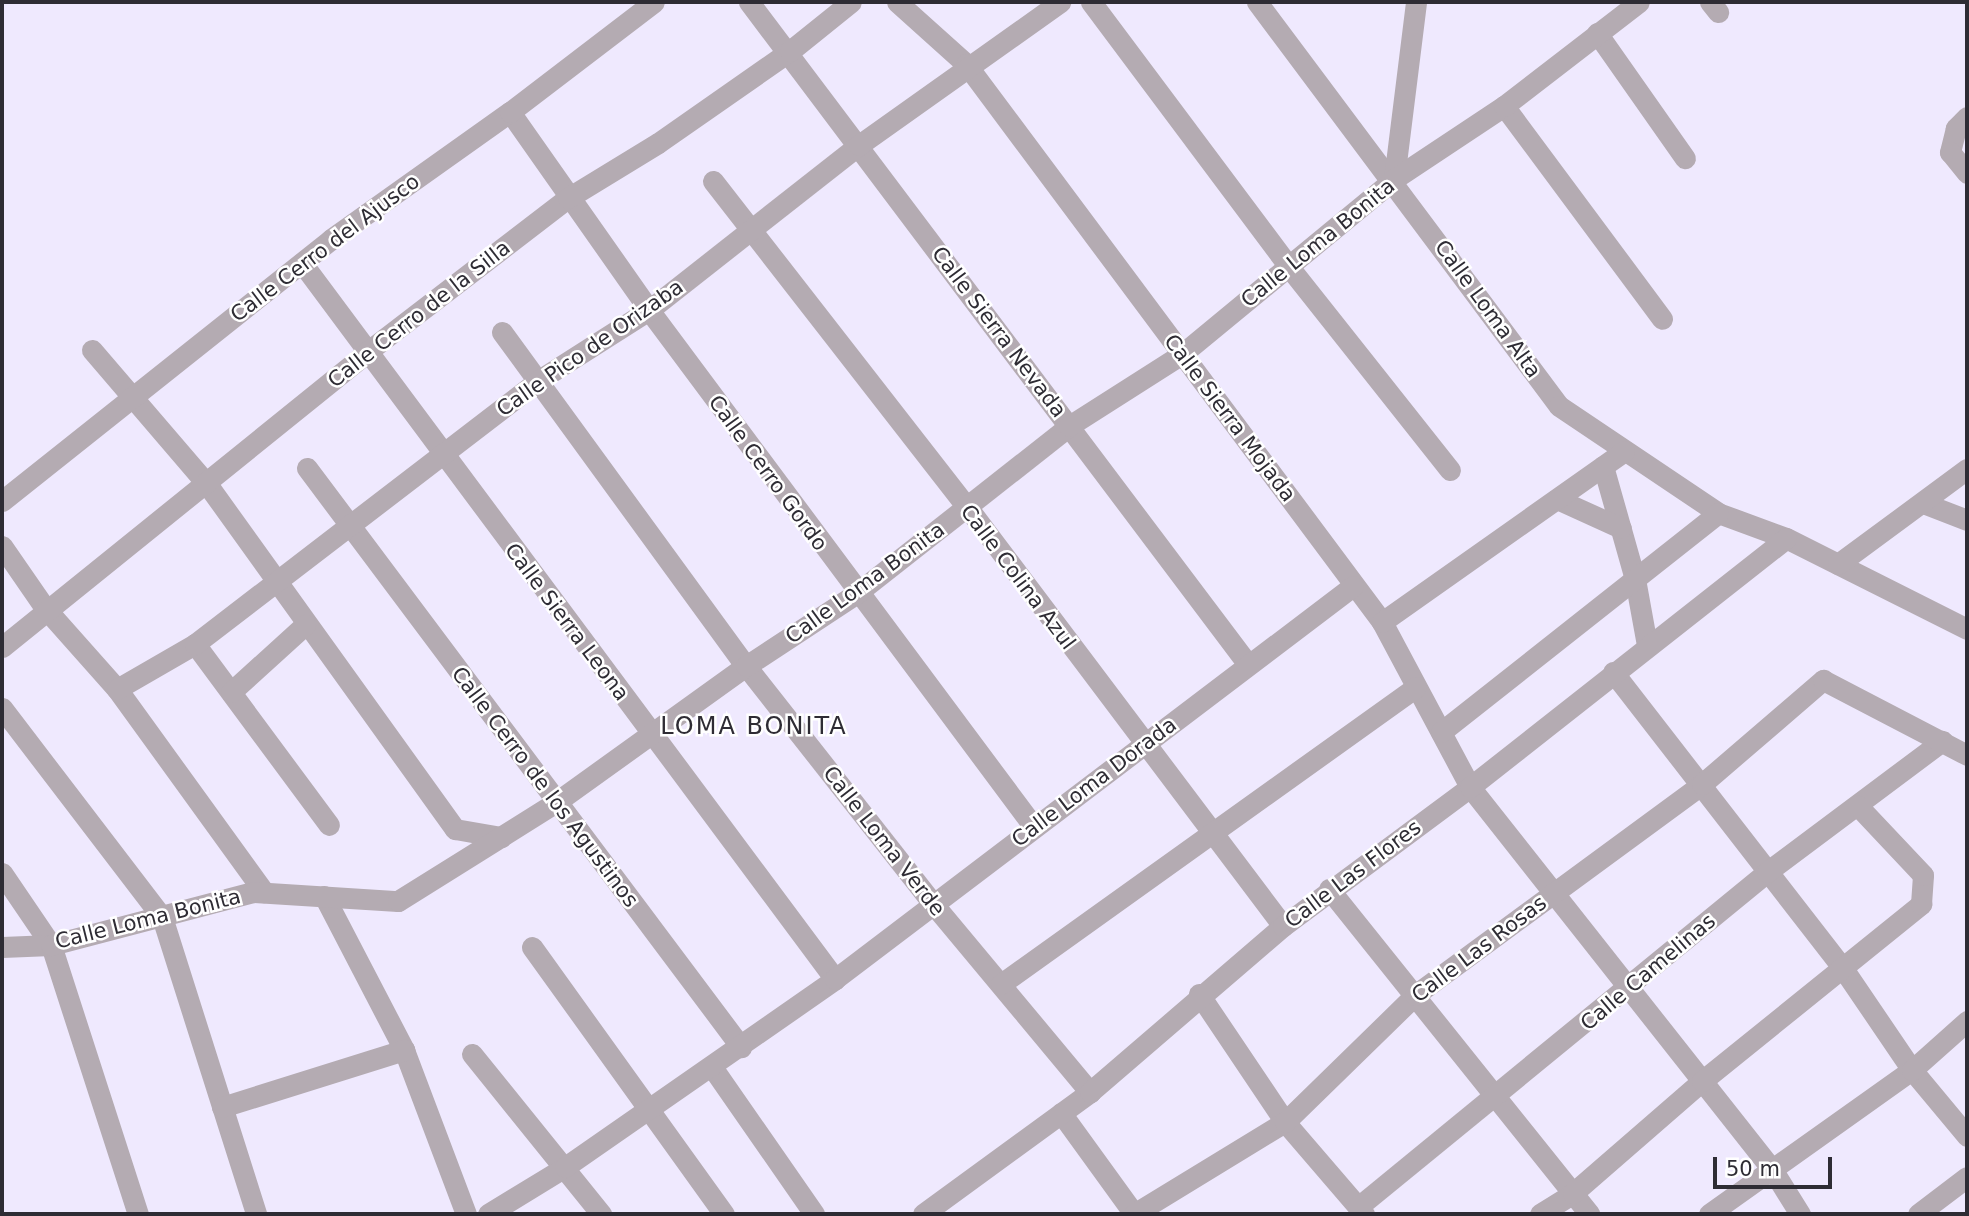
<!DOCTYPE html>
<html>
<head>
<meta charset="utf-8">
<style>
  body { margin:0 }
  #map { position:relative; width:1969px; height:1216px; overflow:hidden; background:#efe9fe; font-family:"DejaVu Sans",sans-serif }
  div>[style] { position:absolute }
  .minor>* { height:21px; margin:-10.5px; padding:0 10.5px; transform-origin:10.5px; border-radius:10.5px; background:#b4abb2 }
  span { translate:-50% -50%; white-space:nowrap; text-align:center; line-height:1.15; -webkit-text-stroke:5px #fff; paint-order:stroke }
  .street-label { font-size:21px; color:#2e2c34 }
  .quarter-label { font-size:24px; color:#2e2c34; letter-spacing:2px }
  .frame { position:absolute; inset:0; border:4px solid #2e2c34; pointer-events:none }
  .scale { position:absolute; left:1713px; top:1157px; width:119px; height:32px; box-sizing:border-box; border:4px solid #2e2c34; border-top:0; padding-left:9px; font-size:21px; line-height:24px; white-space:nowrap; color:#2e2c34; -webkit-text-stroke:5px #fff; paint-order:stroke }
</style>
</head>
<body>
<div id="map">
  <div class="minor">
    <i style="left:749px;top:2px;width:828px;rotate:53.01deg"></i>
    <i style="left:897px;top:2px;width:93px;rotate:41.9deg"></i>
    <i style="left:966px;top:64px;width:696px;rotate:53.29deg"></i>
    <i style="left:1382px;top:622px;width:187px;rotate:61.9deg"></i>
    <i style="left:1470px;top:787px;width:487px;rotate:51.7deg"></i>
    <i style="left:1772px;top:1169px;width:53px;rotate:58.1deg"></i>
    <i style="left:1091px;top:2px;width:331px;rotate:53.2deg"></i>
    <i style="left:1289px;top:267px;width:259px;rotate:51.6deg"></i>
    <i style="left:1257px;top:2px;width:504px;rotate:53.22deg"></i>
    <i style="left:1559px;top:406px;width:192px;rotate:33.9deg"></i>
    <i style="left:1718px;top:513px;width:72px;rotate:20.2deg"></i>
    <i style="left:1786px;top:538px;width:203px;rotate:26.7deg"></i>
    <i style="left:1710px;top:2px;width:13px;rotate:51deg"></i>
    <i style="left:1597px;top:33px;width:153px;rotate:54.9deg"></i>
    <i style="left:1504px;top:106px;width:265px;rotate:53.4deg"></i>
    <i style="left:510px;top:112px;width:242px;rotate:54.9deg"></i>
    <i style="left:649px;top:310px;width:645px;rotate:53.33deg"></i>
    <i style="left:1967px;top:117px;width:16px;rotate:135deg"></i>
    <i style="left:1956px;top:128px;width:25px;rotate:104deg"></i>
    <i style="left:1950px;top:152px;width:27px;rotate:51deg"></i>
    <i style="left:1394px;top:179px;width:178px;rotate:-82.9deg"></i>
    <i style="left:713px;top:181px;width:415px;rotate:52.1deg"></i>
    <i style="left:968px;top:508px;width:523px;rotate:53deg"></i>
    <i style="left:302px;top:263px;width:893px;rotate:53.34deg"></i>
    <i style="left:502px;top:332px;width:414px;rotate:53.9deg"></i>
    <i style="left:746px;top:666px;width:304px;rotate:51.8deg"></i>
    <i style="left:934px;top:905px;width:244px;rotate:50.2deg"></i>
    <i style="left:92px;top:350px;width:177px;rotate:49.4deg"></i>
    <i style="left:207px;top:484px;width:425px;rotate:54.3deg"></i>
    <i style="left:455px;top:829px;width:47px;rotate:9.9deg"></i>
    <i style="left:1603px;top:466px;width:117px;rotate:74.2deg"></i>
    <i style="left:1635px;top:579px;width:67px;rotate:79.7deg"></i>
    <i style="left:307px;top:468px;width:724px;rotate:53.15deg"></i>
    <i style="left:1557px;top:499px;width:70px;rotate:24.4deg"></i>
    <i style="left:2px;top:501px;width:421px;rotate:-38.5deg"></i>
    <i style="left:331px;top:239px;width:219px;rotate:-35.4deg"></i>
    <i style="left:510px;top:112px;width:181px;rotate:-37.4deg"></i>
    <i style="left:1923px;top:503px;width:47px;rotate:21.1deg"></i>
    <i style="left:2px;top:546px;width:75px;rotate:55.3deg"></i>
    <i style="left:45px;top:608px;width:108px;rotate:48.4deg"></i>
    <i style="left:117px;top:689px;width:251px;rotate:54.1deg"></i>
    <i style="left:1838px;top:564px;width:160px;rotate:-36.4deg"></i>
    <i style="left:1382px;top:622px;width:296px;rotate:-35.2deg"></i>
    <i style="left:195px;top:644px;width:225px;rotate:53.5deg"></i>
    <i style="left:2px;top:647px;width:469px;rotate:-38.9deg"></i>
    <i style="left:367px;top:352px;width:253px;rotate:-37.5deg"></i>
    <i style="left:568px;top:198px;width:105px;rotate:-31.4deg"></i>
    <i style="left:658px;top:143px;width:161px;rotate:-34.9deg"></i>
    <i style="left:790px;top:51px;width:78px;rotate:-38.8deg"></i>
    <i style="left:1613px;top:672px;width:377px;rotate:52.2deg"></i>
    <i style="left:1844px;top:970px;width:121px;rotate:55.8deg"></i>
    <i style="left:1912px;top:1070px;width:86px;rotate:50.2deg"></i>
    <i style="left:117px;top:689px;width:90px;rotate:-30deg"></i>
    <i style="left:195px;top:644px;width:434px;rotate:-37.5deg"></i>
    <i style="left:539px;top:380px;width:130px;rotate:-32.5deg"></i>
    <i style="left:649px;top:310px;width:267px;rotate:-38.2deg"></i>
    <i style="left:859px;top:145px;width:247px;rotate:-35.4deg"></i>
    <i style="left:231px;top:692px;width:100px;rotate:-42.2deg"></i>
    <i style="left:2px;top:708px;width:263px;rotate:52.6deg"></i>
    <i style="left:162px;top:917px;width:312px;rotate:72.4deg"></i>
    <i style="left:1441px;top:732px;width:353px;rotate:-38.3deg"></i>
    <i style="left:2px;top:873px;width:87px;rotate:55.8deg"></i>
    <i style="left:51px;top:945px;width:283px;rotate:72.1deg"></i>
    <i style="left:1329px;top:889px;width:416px;rotate:51.3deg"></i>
    <i style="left:324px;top:896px;width:174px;rotate:62.5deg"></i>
    <i style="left:404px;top:1050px;width:175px;rotate:69.3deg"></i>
    <i style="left:2px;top:947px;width:49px;rotate:-2.3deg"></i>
    <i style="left:51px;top:945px;width:209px;rotate:-14.7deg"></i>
    <i style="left:253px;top:892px;width:145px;rotate:3.6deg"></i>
    <i style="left:398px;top:901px;width:185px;rotate:-32deg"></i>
    <i style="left:555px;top:803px;width:235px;rotate:-35.7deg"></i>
    <i style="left:746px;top:666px;width:133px;rotate:-33.3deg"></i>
    <i style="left:857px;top:593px;width:270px;rotate:-38.2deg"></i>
    <i style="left:1069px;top:426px;width:134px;rotate:-32.5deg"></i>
    <i style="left:1182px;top:354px;width:275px;rotate:-39.5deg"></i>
    <i style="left:1394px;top:179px;width:132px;rotate:-33.6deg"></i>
    <i style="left:1504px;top:106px;width:170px;rotate:-37.6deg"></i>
    <i style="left:532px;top:947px;width:329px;rotate:54.3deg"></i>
    <i style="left:1001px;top:984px;width:510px;rotate:-35.59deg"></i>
    <i style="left:1199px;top:994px;width:154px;rotate:56.1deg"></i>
    <i style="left:1285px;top:1122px;width:121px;rotate:49.3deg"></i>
    <i style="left:472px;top:1054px;width:206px;rotate:51.1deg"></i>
    <i style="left:712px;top:1067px;width:179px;rotate:55.2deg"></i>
    <i style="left:222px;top:1107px;width:191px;rotate:-17.4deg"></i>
    <i style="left:1061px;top:1113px;width:125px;rotate:54.1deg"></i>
    <i style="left:1358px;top:1207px;width:529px;rotate:-39.32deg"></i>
    <i style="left:1767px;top:872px;width:219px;rotate:-36.8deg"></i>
    <i style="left:488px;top:1214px;width:90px;rotate:-31.4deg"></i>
    <i style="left:565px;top:1167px;width:329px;rotate:-34.8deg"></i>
    <i style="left:835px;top:979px;width:650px;rotate:-37.19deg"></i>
    <i style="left:923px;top:1214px;width:207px;rotate:-36.1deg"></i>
    <i style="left:1090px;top:1092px;width:255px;rotate:-40.7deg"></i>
    <i style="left:1283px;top:926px;width:233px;rotate:-36.6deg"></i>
    <i style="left:1470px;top:787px;width:402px;rotate:-38.2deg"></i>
    <i style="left:1134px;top:1214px;width:177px;rotate:-31.4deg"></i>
    <i style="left:1285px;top:1122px;width:182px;rotate:-44.3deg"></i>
    <i style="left:1415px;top:995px;width:356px;rotate:-36.3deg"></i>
    <i style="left:1702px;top:784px;width:160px;rotate:-40.7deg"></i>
    <i style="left:1823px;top:680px;width:162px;rotate:27.5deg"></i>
    <i style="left:1540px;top:1214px;width:39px;rotate:-32deg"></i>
    <i style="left:1573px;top:1193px;width:171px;rotate:-41deg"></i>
    <i style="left:1702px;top:1081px;width:282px;rotate:-38.9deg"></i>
    <i style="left:1921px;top:904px;width:29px;rotate:-86deg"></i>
    <i style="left:1923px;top:875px;width:95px;rotate:-133.3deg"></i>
    <i style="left:1709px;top:1214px;width:249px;rotate:-35.4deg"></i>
    <i style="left:1912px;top:1070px;width:74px;rotate:-41.7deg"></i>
    <i style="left:1918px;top:1214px;width:61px;rotate:-37.1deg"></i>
  </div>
  <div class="street-label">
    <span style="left:1318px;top:243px;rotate:-39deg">Calle Loma Bonita</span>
    <span style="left:325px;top:248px;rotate:-37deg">Calle Cerro del Ajusco</span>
    <span style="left:1488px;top:309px;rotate:54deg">Calle Loma Alta</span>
    <span style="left:419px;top:314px;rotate:-38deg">Calle Cerro de la Silla</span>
    <span style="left:999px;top:332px;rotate:53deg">Calle Sierra Nevada</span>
    <span style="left:590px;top:348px;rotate:-35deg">Calle Pico de Orizaba</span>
    <span style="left:1230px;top:418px;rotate:53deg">Calle Sierra Mojada</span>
    <span style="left:768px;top:473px;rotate:54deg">Calle Cerro Gordo</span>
    <span style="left:1018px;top:577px;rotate:53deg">Calle Colina Azul</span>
    <span style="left:865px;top:583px;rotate:-36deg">Calle Loma Bonita</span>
    <span style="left:567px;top:622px;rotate:53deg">Calle Sierra Leona</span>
    <span style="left:1094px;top:782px;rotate:-37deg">Calle Loma Dorada</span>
    <span style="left:545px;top:787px;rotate:53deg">Calle Cerro de los Agustinos</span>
    <span style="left:884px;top:841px;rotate:52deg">Calle Loma Verde</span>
    <span style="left:1353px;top:874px;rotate:-37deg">Calle Las Flores</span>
    <span style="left:148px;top:919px;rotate:-14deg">Calle Loma Bonita</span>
    <span style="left:1479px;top:949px;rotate:-37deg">Calle Las Rosas</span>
    <span style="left:1648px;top:972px;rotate:-40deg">Calle Camelinas</span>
  </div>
  <div class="quarter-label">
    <span style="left:754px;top:727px">LOMA BONITA</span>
  </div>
  <div class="frame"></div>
  <div class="scale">50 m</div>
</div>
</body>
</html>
